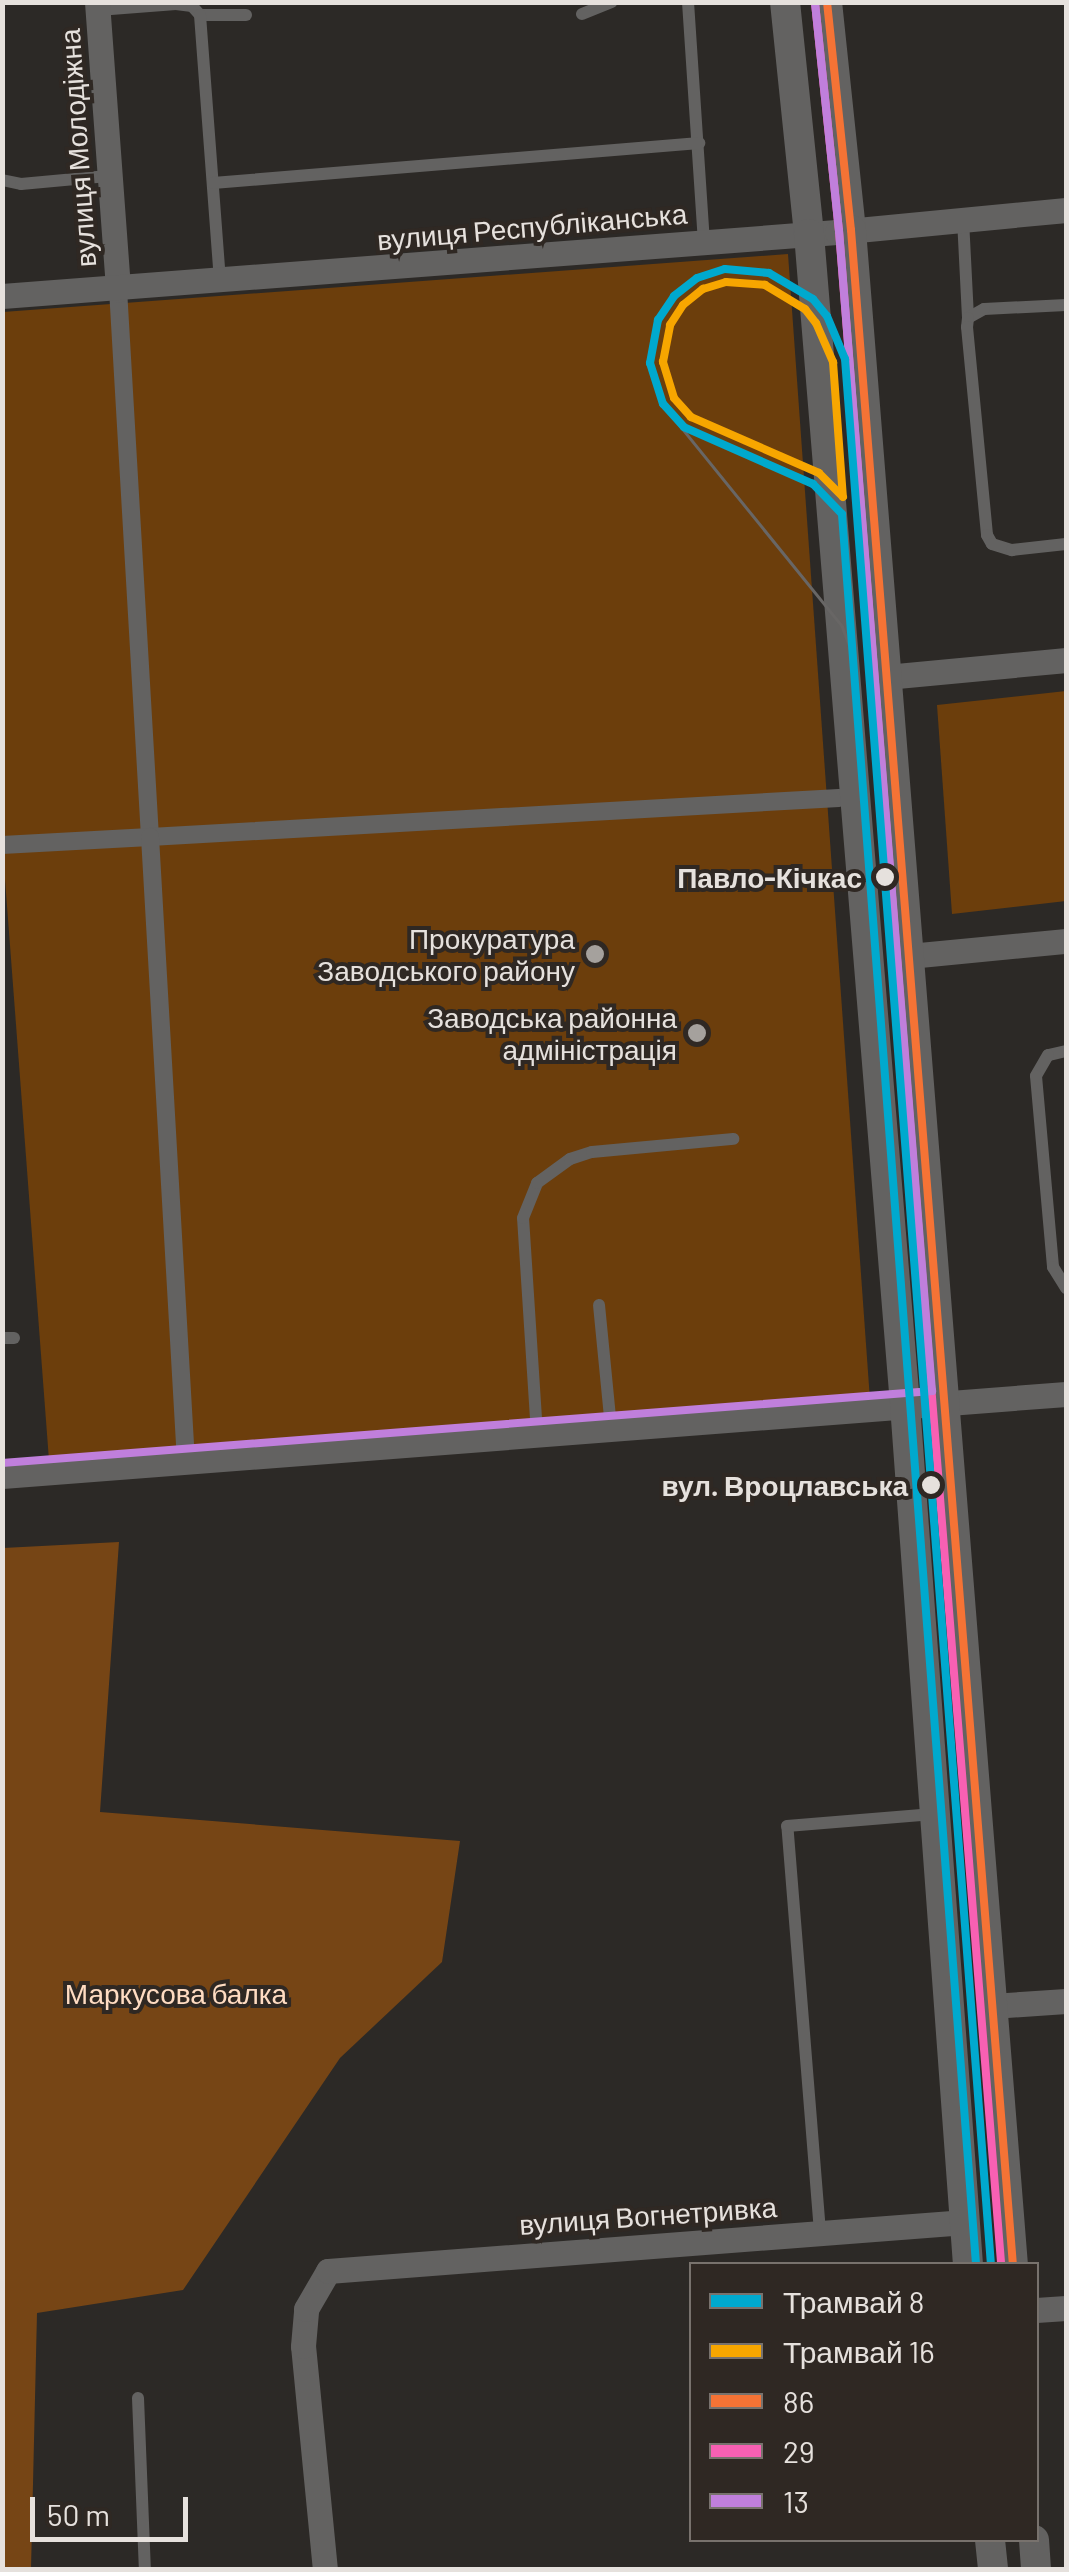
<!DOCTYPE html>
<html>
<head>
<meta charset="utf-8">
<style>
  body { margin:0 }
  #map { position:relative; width:1069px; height:2572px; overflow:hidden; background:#2c2926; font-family:Barlow,sans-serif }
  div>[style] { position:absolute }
  .green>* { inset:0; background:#6c3e0c }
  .forest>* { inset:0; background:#764515 }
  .service>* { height:12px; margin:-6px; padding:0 6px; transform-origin:6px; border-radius:6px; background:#636261 }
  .pedestrian>* { height:18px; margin:-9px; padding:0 9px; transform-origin:9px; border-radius:9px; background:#636261 }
  .minor>* { height:25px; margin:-12.5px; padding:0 12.5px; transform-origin:12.5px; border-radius:12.5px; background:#636261 }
  .tertiary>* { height:30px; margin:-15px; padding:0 15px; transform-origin:15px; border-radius:15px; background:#636261 }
  .tram>* { height:2.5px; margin:-1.25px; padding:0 1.25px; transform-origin:1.25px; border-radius:1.25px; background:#686665 }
  .bus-1>* { height:8px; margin:-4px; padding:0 4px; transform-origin:4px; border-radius:4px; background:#f57335 }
  .bus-2>* { height:8px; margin:-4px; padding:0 4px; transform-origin:4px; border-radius:4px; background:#f860b3 }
  .bus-3>* { height:8px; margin:-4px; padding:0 4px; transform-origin:4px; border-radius:4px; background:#c07fdc }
  .tram-1>* { height:8px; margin:-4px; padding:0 4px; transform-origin:4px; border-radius:4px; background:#00a9ce }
  .tram-2>* { height:8px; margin:-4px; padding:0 4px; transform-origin:4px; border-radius:4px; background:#f7a600 }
  .dots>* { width:28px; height:28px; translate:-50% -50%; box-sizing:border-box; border:5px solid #2f2823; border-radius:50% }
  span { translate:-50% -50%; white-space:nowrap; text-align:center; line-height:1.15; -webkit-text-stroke:8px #2f2823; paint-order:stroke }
  .street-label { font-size:28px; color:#e6e1dd }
  .stop-label { font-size:28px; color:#e6e1dd; font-weight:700 }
  .right { translate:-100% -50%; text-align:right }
  .poi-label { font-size:28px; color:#e6e1dd }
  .park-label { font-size:28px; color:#ffdcc2 }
  .frame { position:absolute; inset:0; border:5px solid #e6e1dd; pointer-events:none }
  .legend { position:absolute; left:689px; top:2262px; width:350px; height:280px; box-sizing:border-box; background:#2f2823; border:2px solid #78726d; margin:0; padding:12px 18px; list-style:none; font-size:30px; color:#e6e1dd }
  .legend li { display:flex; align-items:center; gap:20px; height:50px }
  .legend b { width:50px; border:2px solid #78726d }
  .scale { position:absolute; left:30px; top:2497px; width:158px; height:45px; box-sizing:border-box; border:5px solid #e6e1dd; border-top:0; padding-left:12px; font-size:30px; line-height:35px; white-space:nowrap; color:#e6e1dd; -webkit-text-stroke:8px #2f2823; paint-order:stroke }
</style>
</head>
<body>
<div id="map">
  <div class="green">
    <i style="clip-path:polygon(788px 254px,870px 1400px,49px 1460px,3px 853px,3px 312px)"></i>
    <i style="clip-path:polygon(1066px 691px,1066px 901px,952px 914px,937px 705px)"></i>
  </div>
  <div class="forest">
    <i style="clip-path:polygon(119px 1542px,100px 1812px,460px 1841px,442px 1962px,340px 2058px,183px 2290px,37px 2313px,31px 2569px,3px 2569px,3px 1548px)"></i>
  </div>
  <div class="service">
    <i style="left:688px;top:2px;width:241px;rotate:86.2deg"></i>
    <i style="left:98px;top:10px;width:78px;rotate:-4.4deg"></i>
    <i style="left:176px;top:4px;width:16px;rotate:7deg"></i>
    <i style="left:192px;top:6px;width:12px;rotate:48deg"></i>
    <i style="left:200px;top:15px;width:46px"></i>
    <i style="left:582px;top:14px;width:32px;rotate:-22deg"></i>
    <i style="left:200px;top:15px;width:267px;rotate:85.7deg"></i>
    <i style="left:2px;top:180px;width:19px;rotate:12deg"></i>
    <i style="left:21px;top:184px;width:87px;rotate:-5.3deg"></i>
    <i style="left:213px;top:183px;width:488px;rotate:-4.7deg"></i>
    <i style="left:963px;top:219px;width:99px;rotate:87.1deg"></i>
    <i style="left:1066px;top:305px;width:82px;rotate:177.2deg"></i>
    <i style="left:984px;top:309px;width:18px;rotate:151deg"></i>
    <i style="left:968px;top:318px;width:9px;rotate:96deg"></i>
    <i style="left:967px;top:327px;width:209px;rotate:84.5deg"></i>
    <i style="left:987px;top:535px;width:10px;rotate:61deg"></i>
    <i style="left:992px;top:544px;width:21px;rotate:17deg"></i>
    <i style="left:1012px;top:550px;width:54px;rotate:-6.3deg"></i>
    <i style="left:1066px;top:1051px;width:18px;rotate:167deg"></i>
    <i style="left:1048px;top:1055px;width:24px;rotate:120deg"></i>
    <i style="left:1036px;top:1076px;width:192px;rotate:84.9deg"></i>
    <i style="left:1053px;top:1267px;width:25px;rotate:58deg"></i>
    <i style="left:599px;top:1305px;width:124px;rotate:84.4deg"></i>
    <i style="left:2px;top:1338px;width:12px"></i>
    <i style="left:537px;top:1434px;width:216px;rotate:-93.7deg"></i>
    <i style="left:523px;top:1218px;width:38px;rotate:-68deg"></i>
    <i style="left:537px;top:1183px;width:41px;rotate:-36deg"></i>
    <i style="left:570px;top:1159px;width:23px;rotate:-18deg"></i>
    <i style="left:592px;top:1152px;width:142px;rotate:-5.3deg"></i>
    <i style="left:820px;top:2232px;width:407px;rotate:-94.6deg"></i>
    <i style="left:787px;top:1826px;width:147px;rotate:-4.7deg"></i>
    <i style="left:138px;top:2398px;width:172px;rotate:87.7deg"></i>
  </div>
  <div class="pedestrian">
    <i style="left:118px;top:289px;width:549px;rotate:86.66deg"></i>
    <i style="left:150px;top:837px;width:690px;rotate:-3.24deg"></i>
    <i style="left:2px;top:845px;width:148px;rotate:-3.1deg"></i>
    <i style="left:150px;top:837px;width:626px;rotate:86.7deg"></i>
  </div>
  <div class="minor">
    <i style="left:97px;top:2px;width:288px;rotate:85.8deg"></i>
    <i style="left:2px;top:296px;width:837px;rotate:-4.38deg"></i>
    <i style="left:837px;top:232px;width:230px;rotate:-5.5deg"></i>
    <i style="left:886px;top:677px;width:181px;rotate:-5.4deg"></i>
    <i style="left:909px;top:956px;width:158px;rotate:-5.5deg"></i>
    <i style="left:2px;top:1476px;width:1067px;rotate:-4.41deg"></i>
    <i style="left:992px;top:2006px;width:74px;rotate:-3.9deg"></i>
    <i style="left:1036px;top:2310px;width:30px;rotate:-4deg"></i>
    <i style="left:325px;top:2570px;width:225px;rotate:-95.6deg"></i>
    <i style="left:303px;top:2346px;width:37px;rotate:-85deg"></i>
    <i style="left:306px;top:2309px;width:44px;rotate:-59.9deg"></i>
    <i style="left:328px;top:2271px;width:639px;rotate:-4.4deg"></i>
  </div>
  <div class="tertiary">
    <i style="left:785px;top:2px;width:233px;rotate:84.1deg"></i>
    <i style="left:809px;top:234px;width:1175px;rotate:85.31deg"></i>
    <i style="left:905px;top:1405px;width:861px;rotate:85.81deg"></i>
    <i style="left:827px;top:2px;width:229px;rotate:84deg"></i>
    <i style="left:851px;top:230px;width:2040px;rotate:85.45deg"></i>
    <i style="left:990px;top:2540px;width:30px;rotate:84deg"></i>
    <i style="left:1034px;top:2540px;width:30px;rotate:86deg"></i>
  </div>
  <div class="tram">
    <i style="left:673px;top:417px;width:269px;rotate:51deg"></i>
    <i style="left:842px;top:626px;width:33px;rotate:69deg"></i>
  </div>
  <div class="bus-1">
    <i style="left:827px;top:2px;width:229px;rotate:84deg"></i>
    <i style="left:851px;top:230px;width:2040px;rotate:85.45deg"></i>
  </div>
  <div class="bus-2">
    <i style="left:815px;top:3px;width:229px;rotate:84deg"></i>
    <i style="left:839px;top:231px;width:2039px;rotate:85.44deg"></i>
  </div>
  <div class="bus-3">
    <i style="left:2px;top:1463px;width:933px;rotate:-4.43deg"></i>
    <i style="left:932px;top:1391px;width:1164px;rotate:-94.58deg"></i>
    <i style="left:839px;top:231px;width:229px;rotate:-96deg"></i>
  </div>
  <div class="tram-1">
    <i style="left:976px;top:2264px;width:1755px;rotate:-94.38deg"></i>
    <i style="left:842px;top:514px;width:42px;rotate:-134deg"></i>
    <i style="left:813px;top:484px;width:141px;rotate:-156.2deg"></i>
    <i style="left:684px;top:427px;width:31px;rotate:-132deg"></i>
    <i style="left:663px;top:404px;width:43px;rotate:-107.6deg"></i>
    <i style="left:650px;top:363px;width:44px;rotate:-79.5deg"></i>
    <i style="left:658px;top:320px;width:29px;rotate:-56deg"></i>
    <i style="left:674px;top:296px;width:29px;rotate:-38deg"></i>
    <i style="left:697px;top:278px;width:29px;rotate:-18deg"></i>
    <i style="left:725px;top:269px;width:44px;rotate:5.2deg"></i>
    <i style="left:769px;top:273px;width:51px;rotate:30.6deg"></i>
    <i style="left:813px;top:299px;width:22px;rotate:51deg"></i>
    <i style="left:827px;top:316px;width:47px;rotate:67.3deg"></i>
    <i style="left:845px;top:359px;width:1911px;rotate:85.62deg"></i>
  </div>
  <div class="tram-2">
    <i style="left:726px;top:282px;width:39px;rotate:4deg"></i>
    <i style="left:765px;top:285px;width:47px;rotate:31deg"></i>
    <i style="left:805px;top:309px;width:18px;rotate:52deg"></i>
    <i style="left:816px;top:323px;width:43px;rotate:66.4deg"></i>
    <i style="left:833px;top:362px;width:135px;rotate:85.8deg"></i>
    <i style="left:843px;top:497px;width:34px;rotate:-135deg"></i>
    <i style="left:819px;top:473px;width:140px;rotate:-156.4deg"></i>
    <i style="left:691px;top:417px;width:25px;rotate:-132deg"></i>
    <i style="left:674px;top:398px;width:38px;rotate:-107deg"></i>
    <i style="left:663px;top:362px;width:38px;rotate:-79deg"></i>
    <i style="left:670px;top:325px;width:24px;rotate:-57deg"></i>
    <i style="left:683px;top:305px;width:26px;rotate:-39deg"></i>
    <i style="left:703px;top:289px;width:24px;rotate:-17deg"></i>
  </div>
  <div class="dots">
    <i style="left:885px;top:877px;background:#e6e1dd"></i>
    <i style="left:595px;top:954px;background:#a5a19d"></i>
    <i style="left:697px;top:1033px;background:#a5a19d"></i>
    <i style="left:931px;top:1485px;background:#e6e1dd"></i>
  </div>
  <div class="street-label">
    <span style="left:77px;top:148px;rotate:-94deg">вулиця Молодіжна</span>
    <span style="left:532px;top:226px;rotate:-5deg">вулиця Республіканська</span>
    <span style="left:648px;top:2215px;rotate:-4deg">вулиця Вогнетривка</span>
  </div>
  <div class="stop-label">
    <span class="right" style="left:862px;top:877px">Павло-Кічкас</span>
    <span class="right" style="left:908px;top:1485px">вул. Вроцлавська</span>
  </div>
  <div class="poi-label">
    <span class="right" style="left:575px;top:954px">Прокуратура<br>Заводського району</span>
    <span class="right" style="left:677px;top:1033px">Заводська районна<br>адміністрація</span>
  </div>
  <div class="park-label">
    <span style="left:176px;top:1993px">Маркусова балка</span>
  </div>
  <div class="frame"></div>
  <ul class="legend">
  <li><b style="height:12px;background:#00a9ce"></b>Трамвай 8</li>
  <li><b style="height:12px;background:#f7a600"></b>Трамвай 16</li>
  <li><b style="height:12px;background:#f57335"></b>86</li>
  <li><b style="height:12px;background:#f860b3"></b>29</li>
  <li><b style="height:12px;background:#c07fdc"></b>13</li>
  </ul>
  <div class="scale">50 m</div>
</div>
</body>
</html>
